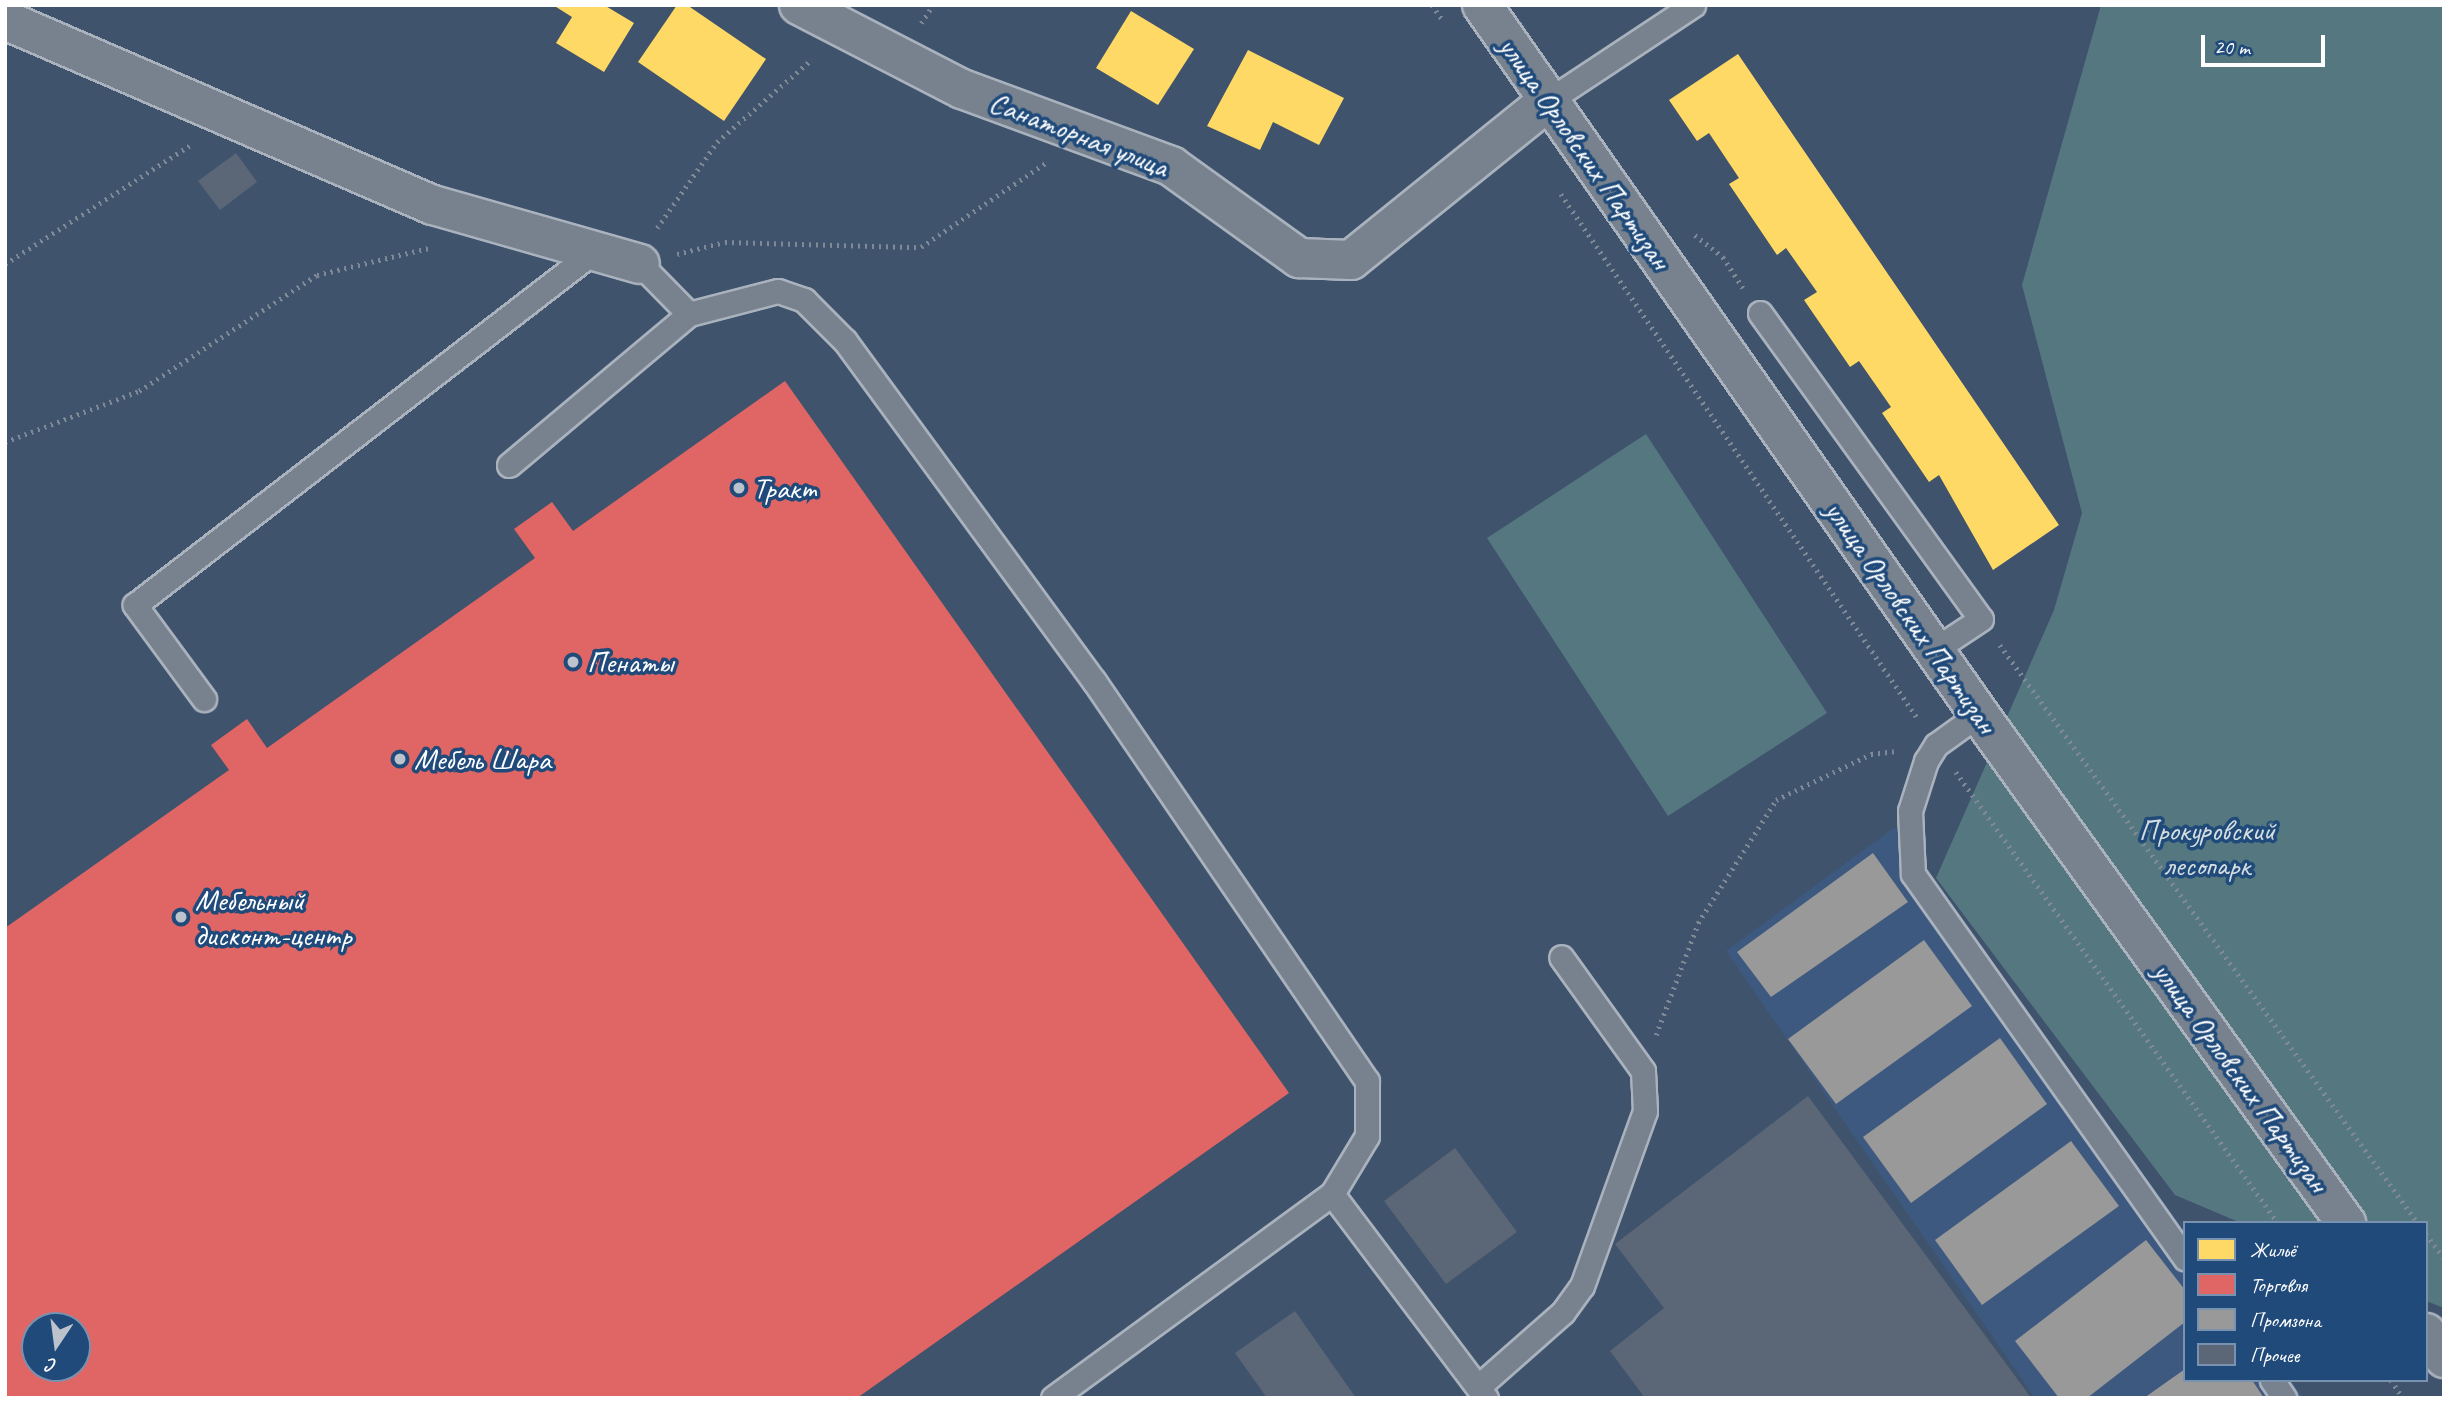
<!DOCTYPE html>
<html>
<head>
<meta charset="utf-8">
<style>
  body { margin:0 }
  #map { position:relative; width:2449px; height:1403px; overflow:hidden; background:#3f536c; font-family:Caveat,sans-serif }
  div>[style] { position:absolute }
  .built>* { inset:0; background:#3e597f }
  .green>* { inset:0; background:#547780 }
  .homes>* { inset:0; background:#ffd966 }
  .shops>* { inset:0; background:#e06666 }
  .industry>* { inset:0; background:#999 }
  .building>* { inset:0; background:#5b6677 }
  .path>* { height:4.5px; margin-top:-2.25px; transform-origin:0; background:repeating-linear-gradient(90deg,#808996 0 2px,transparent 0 7px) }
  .roads { filter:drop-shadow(2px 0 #a9b2bd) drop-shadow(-2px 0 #a9b2bd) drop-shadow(0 2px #a9b2bd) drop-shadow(0 -2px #a9b2bd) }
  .service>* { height:23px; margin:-11.5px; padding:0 11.5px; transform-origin:11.5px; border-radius:11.5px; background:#77828e }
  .minor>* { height:38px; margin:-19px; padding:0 19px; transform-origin:19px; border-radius:19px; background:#77828e }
  .dots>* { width:19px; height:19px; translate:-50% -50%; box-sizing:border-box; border:4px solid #1f4a7a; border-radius:50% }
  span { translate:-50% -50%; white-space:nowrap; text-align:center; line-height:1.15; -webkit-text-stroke:7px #1f4a7a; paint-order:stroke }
  .street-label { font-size:30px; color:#fff }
  .poi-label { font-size:30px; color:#fff }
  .left { translate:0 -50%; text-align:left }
  .park-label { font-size:30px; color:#d5dee0 }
  .frame { position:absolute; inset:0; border:7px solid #fff; pointer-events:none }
  .legend { position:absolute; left:2183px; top:1221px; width:245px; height:161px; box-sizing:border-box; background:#1f4a7a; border:2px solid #7992af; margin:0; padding:9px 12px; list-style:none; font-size:21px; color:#fff }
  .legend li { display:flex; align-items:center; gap:14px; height:35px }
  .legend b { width:35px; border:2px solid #7992af }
  .north { position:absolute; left:21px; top:1312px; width:70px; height:70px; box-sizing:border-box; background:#1f4a7a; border:2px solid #7992af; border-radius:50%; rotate:193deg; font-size:19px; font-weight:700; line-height:28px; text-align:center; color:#fff }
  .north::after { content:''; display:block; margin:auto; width:24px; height:32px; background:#bcc3cc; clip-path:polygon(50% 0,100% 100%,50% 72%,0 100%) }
  .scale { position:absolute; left:2201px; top:35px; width:124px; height:32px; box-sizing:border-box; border:4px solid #fff; border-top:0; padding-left:9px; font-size:21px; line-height:24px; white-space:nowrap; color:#fff; -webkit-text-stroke:5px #1f4a7a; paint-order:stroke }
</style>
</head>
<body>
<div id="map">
  <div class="built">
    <i style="clip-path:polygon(1895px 827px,2185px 1232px,2185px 1380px,2291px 1380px,2303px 1398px,2035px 1398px,1726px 951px)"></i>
  </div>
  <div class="green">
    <i style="clip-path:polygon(2101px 5px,2444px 5px,2444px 1308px,2426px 1301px,2426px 1223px,2241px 1223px,2175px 1195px,1936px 878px,2054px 610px,2082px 513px,2022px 285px)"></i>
    <i style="clip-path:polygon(1646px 434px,1827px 713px,1668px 816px,1487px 538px)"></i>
  </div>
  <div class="homes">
    <i style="clip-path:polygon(553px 5px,604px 5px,634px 23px,604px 72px,556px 43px,572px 17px)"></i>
    <i style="clip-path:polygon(677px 5px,687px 5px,766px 59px,724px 121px,638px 62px)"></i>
    <i style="clip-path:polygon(1131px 11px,1194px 49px,1158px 105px,1096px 68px)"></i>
    <i style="clip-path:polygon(1248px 50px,1344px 98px,1319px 145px,1273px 122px,1260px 150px,1207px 126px)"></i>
    <i style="clip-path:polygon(1738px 54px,2059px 525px,1993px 570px,1939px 475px,1929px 482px,1882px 413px,1891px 407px,1859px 361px,1850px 367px,1804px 300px,1817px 292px,1786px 248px,1777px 255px,1729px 184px,1739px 178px,1709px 133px,1697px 141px,1669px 100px)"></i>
  </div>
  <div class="shops">
    <i style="clip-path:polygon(evenodd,785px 381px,1289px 1093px,857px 1398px,5px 1398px,5px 928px,229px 770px,211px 745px,247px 719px,267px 748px,535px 558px,514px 529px,552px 502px,573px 531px,785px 381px,35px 1326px,77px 1326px,77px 1368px,35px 1368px,35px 1326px)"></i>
  </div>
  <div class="industry">
    <i style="clip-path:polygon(1873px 853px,1908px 902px,1771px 997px,1737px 952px)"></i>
    <i style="clip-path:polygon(1924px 940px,1972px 1006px,1836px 1104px,1788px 1039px)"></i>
    <i style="clip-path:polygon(2000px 1038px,2047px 1104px,1911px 1203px,1863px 1137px)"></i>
    <i style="clip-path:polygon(2071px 1141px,2119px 1206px,1982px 1305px,1935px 1240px)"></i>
    <i style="clip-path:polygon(2146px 1240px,2185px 1290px,2185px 1322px,2087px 1398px,2059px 1398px,2015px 1341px)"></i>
    <i style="clip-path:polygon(2185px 1369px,2185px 1380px,2252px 1380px,2264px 1398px,2144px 1398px)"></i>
  </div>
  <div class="building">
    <i style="clip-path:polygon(236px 153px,257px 182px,220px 210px,198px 181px)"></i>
    <i style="clip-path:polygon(1808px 1096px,2024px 1388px,2031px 1398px,1645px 1398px,1610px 1351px,1664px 1308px,1615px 1244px)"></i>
    <i style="clip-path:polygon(1455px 1148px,1517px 1232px,1446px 1284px,1384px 1201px)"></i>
    <i style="clip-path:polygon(1295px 1311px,1356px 1398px,1267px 1398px,1235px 1353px)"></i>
  </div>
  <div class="path">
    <i style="left:1432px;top:5px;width:17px;rotate:54deg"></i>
    <i style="left:921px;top:23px;width:22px;rotate:-56deg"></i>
    <i style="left:1561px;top:194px;width:635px;rotate:55.78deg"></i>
    <i style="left:657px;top:228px;width:105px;rotate:-55.1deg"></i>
    <i style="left:717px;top:142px;width:126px;rotate:-41.1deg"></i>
    <i style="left:1695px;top:235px;width:36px;rotate:38deg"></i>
    <i style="left:1723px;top:257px;width:37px;rotate:57deg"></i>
    <i style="left:677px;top:254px;width:49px;rotate:-14deg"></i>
    <i style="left:725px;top:242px;width:196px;rotate:1.5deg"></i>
    <i style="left:921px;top:247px;width:152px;rotate:-34deg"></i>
    <i style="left:5px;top:264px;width:222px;rotate:-32.7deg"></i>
    <i style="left:5px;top:442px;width:143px;rotate:-20.8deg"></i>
    <i style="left:139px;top:391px;width:212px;rotate:-33.1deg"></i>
    <i style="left:317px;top:275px;width:115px;rotate:-13.6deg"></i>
    <i style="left:2000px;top:645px;width:713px;rotate:54.13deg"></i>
    <i style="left:1956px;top:772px;width:554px;rotate:54.47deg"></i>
    <i style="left:1656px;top:1035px;width:120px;rotate:-69.4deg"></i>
    <i style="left:1698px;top:923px;width:146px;rotate:-57.6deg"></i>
    <i style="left:1776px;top:800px;width:106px;rotate:-25.8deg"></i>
    <i style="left:1871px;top:754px;width:23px;rotate:-7deg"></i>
    <i style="left:2426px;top:1234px;width:30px;rotate:53deg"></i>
    <i style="left:2391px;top:1380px;width:22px;rotate:56deg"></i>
  </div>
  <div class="roads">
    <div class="service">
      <i style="left:1548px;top:101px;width:174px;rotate:-33.5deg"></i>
      <i style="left:1760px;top:313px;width:377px;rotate:54.2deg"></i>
      <i style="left:1981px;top:619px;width:56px;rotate:146.6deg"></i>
      <i style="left:689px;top:314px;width:92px;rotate:-14.5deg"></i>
      <i style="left:778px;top:291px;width:28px;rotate:19deg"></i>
      <i style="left:804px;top:300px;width:58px;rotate:45deg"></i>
      <i style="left:845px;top:341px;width:421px;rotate:53.8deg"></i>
      <i style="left:1094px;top:681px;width:484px;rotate:55.7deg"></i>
      <i style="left:1367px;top:1081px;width:55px;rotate:90deg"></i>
      <i style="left:1367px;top:1136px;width:68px;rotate:121.1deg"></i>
      <i style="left:1332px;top:1194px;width:256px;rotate:53deg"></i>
      <i style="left:509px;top:465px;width:235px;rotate:-40deg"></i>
      <i style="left:689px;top:314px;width:70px;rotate:-134.4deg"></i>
      <i style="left:204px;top:699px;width:117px;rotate:-126.3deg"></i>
      <i style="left:135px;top:605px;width:583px;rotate:-37.62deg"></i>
      <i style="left:1979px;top:714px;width:53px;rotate:144.2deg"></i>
      <i style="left:1936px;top:745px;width:19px;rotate:122deg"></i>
      <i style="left:1926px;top:761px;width:52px;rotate:107.7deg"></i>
      <i style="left:1910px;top:811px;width:63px;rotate:87.3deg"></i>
      <i style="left:1913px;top:874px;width:471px;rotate:54.7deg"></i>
      <i style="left:2272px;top:1380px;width:22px;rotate:56deg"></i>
      <i style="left:1478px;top:1387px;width:113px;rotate:-41.4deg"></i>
      <i style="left:1563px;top:1312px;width:32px;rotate:-54deg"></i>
      <i style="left:1582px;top:1286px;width:186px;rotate:-70.2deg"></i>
      <i style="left:1645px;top:1111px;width:40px;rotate:-92.9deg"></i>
      <i style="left:1643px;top:1071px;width:140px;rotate:-125.7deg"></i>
      <i style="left:1053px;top:1398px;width:346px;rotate:-36.2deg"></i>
    </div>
    <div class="minor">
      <i style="left:799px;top:5px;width:183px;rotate:27.3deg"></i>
      <i style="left:962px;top:89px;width:223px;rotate:20.2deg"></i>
      <i style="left:1171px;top:166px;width:158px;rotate:35.7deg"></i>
      <i style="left:1299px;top:258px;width:52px;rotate:2.2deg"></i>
      <i style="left:1351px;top:260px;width:253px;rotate:-38.9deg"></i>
      <i style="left:1482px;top:5px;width:866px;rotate:54.97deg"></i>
      <i style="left:1979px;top:714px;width:628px;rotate:54.21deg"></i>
      <i style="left:5px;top:20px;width:466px;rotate:23.4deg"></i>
      <i style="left:433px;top:205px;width:215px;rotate:15.9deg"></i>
      <i style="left:2426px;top:1333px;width:31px;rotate:54deg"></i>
    </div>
  </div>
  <div class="dots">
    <i style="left:739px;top:488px;background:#bcc3cc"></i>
    <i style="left:573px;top:662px;background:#bcc3cc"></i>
    <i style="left:400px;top:759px;background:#bcc3cc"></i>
    <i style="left:181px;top:917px;background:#bcc3cc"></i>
  </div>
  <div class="street-label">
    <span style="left:1079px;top:134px;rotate:21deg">Санаторная улица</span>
    <span style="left:1585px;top:153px;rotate:55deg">улица Орловских Партизан</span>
    <span style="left:1911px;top:617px;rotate:55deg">улица Орловских Партизан</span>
    <span style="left:2241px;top:1077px;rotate:54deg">улица Орловских Партизан</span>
  </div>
  <div class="poi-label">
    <span class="left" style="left:753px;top:488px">Тракт</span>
    <span class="left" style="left:587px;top:662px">Пенаты</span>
    <span class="left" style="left:414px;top:759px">Мебель Шара</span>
    <span class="left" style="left:195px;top:917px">Мебельный<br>дисконт-центр</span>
  </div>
  <div class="park-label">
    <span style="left:2207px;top:847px">Прокуровский<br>лесопарк</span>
  </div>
  <div class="frame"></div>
  <ul class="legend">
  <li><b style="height:19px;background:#ffd966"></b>Жильё</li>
  <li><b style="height:19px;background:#e06666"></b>Торговля</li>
  <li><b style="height:19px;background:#999"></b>Промзона</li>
  <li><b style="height:19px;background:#5b6677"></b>Прочее</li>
  </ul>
  <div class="north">С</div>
  <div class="scale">20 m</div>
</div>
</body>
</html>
